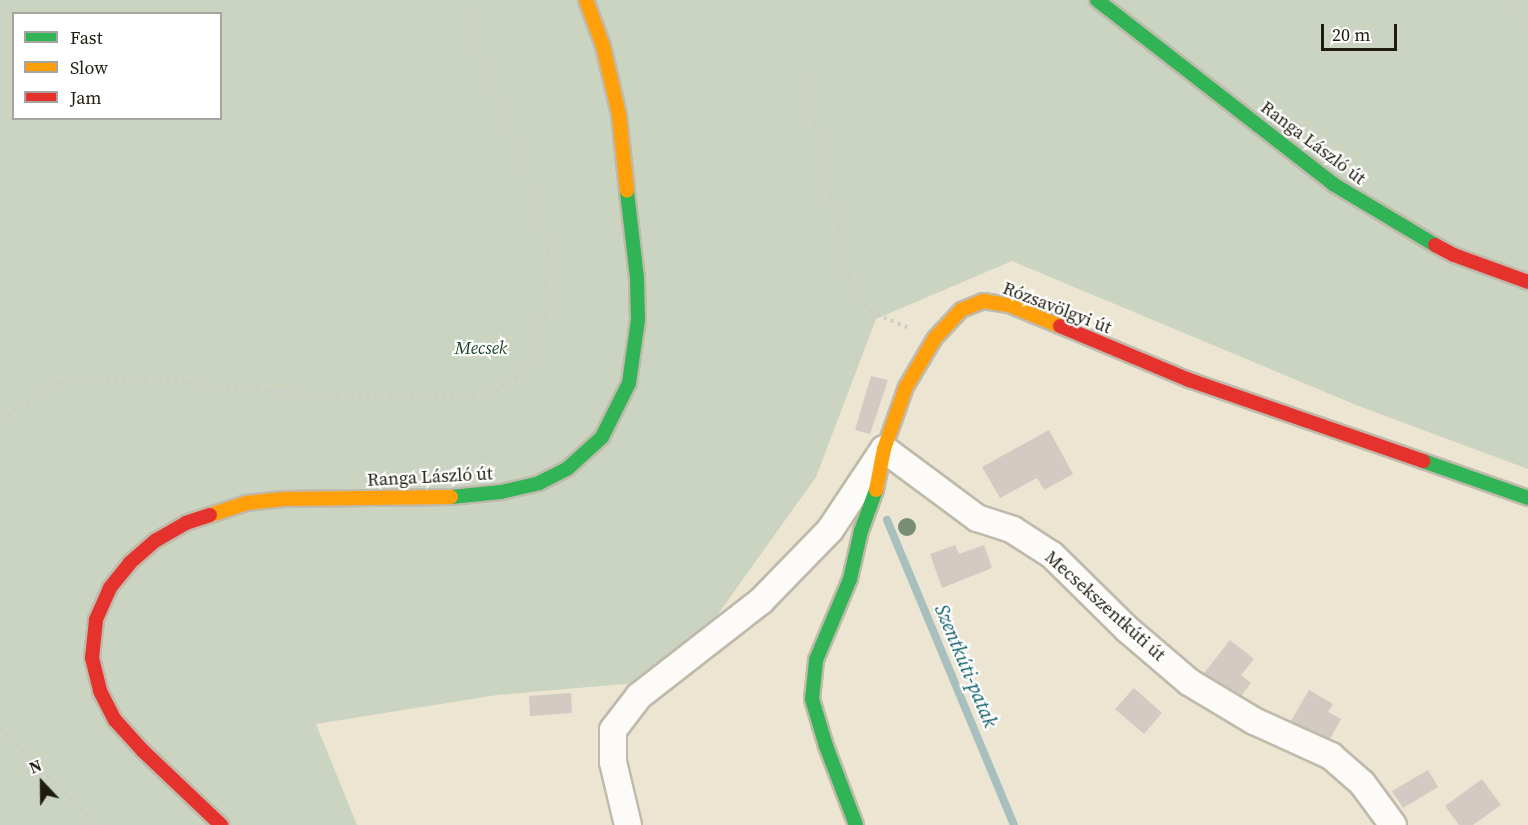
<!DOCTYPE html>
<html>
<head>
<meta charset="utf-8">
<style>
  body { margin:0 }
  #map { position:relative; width:1528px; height:825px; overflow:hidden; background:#ece5d2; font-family:"Source Serif 4",serif }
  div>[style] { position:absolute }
  .green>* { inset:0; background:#cad4c1 }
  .stream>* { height:8px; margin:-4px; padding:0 4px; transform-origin:4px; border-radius:4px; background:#a7bfbe }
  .building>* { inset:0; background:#d3cac4 }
  .path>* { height:4px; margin-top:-2px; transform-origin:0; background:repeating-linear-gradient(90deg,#ceccc7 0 3px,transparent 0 7.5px) }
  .roads { filter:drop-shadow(2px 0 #bfbaab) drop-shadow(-2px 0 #bfbaab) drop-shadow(0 2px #bfbaab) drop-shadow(0 -2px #bfbaab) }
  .street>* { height:26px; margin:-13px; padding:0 13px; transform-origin:13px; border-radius:13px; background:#fcfbf8 }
  .fast>* { height:14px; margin:-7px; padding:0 7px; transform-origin:7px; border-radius:7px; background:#30b455 }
  .slow>* { height:14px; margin:-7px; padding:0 7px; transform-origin:7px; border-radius:7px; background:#ff9f0a }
  .jam>* { height:14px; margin:-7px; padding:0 7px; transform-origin:7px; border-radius:7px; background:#e5322d }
  .trees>* { width:18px; height:18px; margin:-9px; border-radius:50%; background:#788d74 }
  span { translate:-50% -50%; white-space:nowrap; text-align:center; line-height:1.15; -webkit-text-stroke:4.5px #fff; paint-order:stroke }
  .street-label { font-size:18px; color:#1f1b0e }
  .park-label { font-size:18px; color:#1a4527; font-style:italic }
  .water-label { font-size:20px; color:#095a65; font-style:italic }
  .legend { position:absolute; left:12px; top:12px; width:210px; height:108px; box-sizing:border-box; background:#fff; border:2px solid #a5a49f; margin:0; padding:8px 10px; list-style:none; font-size:18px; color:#1f1b0e }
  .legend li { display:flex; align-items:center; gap:12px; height:30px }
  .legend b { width:30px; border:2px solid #a5a49f }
  .north { position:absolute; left:12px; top:753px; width:60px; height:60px; -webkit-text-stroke:4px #fff; paint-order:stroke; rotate:338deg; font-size:16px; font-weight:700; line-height:24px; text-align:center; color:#1f1b0e }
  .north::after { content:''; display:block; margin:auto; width:21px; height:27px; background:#1f1b0e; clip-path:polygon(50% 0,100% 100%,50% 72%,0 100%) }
  .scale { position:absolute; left:1321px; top:24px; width:76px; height:27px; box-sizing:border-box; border:3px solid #1f1b0e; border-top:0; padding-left:8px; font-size:18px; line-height:21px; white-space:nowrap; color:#1f1b0e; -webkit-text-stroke:4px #fff; paint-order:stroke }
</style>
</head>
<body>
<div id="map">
  <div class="green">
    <i style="clip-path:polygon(evenodd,0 0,1528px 0,1528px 469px,1356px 405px,1012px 261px,876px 319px,816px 477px,671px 680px,497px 695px,316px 724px,357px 825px,0 825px,0 0,14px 14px,220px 14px,220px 118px,14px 118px,14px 14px)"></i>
  </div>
  <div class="stream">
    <i style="left:887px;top:520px;width:330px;rotate:67.4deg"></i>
  </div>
  <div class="building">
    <i style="clip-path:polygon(871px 376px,888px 380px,870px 434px,855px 430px)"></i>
    <i style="clip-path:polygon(1049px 430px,1073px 474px,1044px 490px,1037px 478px,1000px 498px,982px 467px)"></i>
    <i style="clip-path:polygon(955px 545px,959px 554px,984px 545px,992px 568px,942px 588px,930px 554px)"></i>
    <i style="clip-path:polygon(1230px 640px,1254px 659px,1241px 675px,1251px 683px,1241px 696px,1204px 673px)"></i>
    <i style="clip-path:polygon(1134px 688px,1162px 713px,1144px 734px,1115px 709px)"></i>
    <i style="clip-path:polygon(1309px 690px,1333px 704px,1328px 712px,1341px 719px,1330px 739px,1291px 721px)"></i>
    <i style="clip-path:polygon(571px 693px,572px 713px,530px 716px,529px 696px)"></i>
    <i style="clip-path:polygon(1428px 770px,1438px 787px,1403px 808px,1392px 791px)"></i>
    <i style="clip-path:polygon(1482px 779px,1501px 805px,1473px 825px,1459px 825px,1445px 806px)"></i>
  </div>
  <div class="path">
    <i style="left:1507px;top:0;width:38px;rotate:57deg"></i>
    <i style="left:804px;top:75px;width:208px;rotate:77.5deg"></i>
    <i style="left:849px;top:278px;width:40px;rotate:58deg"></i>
    <i style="left:870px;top:312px;width:42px;rotate:22.3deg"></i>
    <i style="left:0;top:417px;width:71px;rotate:-28.7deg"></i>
    <i style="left:62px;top:383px;width:105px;rotate:-1.6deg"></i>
    <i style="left:167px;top:380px;width:118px;rotate:5.9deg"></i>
    <i style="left:284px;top:392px;width:136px;rotate:2.5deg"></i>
    <i style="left:420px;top:398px;width:68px;rotate:-4.2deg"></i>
    <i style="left:488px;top:393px;width:32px;rotate:-28deg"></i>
    <i style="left:516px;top:378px;width:29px;rotate:-49deg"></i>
    <i style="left:535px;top:356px;width:39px;rotate:-77deg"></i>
    <i style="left:544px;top:318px;width:72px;rotate:-86.8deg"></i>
    <i style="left:548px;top:246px;width:83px;rotate:-106.9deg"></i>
    <i style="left:524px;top:167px;width:157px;rotate:-111.3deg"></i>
    <i style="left:467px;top:21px;width:21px;rotate:-101deg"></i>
    <i style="left:0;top:728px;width:137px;rotate:45deg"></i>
  </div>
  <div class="roads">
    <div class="street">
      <i style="left:628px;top:825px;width:65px;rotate:-103.4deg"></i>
      <i style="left:613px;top:762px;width:32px;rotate:-90deg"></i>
      <i style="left:613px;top:730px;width:43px;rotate:-52.6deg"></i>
      <i style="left:639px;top:696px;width:155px;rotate:-37.9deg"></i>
      <i style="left:761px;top:601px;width:99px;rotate:-45.8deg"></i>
      <i style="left:830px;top:530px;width:97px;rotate:-56.3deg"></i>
      <i style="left:884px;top:449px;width:116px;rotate:36.6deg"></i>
      <i style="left:977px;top:518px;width:38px;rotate:18deg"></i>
      <i style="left:1013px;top:530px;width:46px;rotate:32.7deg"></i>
      <i style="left:1052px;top:555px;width:105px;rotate:44.6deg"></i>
      <i style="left:1127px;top:629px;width:82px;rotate:40.5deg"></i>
      <i style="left:1189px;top:682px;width:76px;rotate:31deg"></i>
      <i style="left:1254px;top:721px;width:85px;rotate:24.4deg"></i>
      <i style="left:1331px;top:756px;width:41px;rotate:41.1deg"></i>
      <i style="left:1362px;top:783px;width:52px;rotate:53.6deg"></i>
    </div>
    <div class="fast">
      <i style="left:1097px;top:0;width:299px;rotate:37.9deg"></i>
      <i style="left:1333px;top:184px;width:119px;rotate:30.9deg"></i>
      <i style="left:1423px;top:461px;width:111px;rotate:19.4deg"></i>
      <i style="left:451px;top:497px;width:50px;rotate:-5.7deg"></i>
      <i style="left:501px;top:492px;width:39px;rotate:-13deg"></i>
      <i style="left:539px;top:483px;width:31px;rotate:-27deg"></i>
      <i style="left:567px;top:469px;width:47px;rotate:-42.4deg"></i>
      <i style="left:602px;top:437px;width:60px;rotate:-63.4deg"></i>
      <i style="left:629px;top:383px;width:64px;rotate:-81.9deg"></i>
      <i style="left:638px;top:320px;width:42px;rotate:-91.4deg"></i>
      <i style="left:637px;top:278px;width:88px;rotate:-96.6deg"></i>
      <i style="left:856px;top:825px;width:85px;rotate:-110.8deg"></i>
      <i style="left:826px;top:746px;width:49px;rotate:-106.6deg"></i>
      <i style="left:812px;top:699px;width:39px;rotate:-84deg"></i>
      <i style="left:816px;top:660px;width:88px;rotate:-67.2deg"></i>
      <i style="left:850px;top:579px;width:49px;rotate:-77.1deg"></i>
      <i style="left:861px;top:531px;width:44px;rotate:-69.9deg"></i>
    </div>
    <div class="slow">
      <i style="left:586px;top:0;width:49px;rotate:69.7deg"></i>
      <i style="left:603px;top:46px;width:71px;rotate:76.9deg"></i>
      <i style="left:619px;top:115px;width:76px;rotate:84deg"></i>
      <i style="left:876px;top:490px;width:42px;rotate:-79deg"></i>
      <i style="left:884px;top:449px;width:66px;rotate:-70.5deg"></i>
      <i style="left:906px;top:387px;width:57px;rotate:-59.4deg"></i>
      <i style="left:935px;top:338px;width:38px;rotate:-47deg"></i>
      <i style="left:961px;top:310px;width:24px;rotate:-22deg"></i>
      <i style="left:983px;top:301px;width:26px;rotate:9deg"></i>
      <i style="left:1009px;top:305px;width:55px;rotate:22.4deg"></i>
      <i style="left:210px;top:515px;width:38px;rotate:-18deg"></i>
      <i style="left:246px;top:503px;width:36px;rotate:-6deg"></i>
      <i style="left:282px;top:499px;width:169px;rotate:-0.7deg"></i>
    </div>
    <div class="jam">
      <i style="left:1435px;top:245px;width:21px;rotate:28deg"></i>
      <i style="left:1454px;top:255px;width:79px;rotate:20deg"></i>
      <i style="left:1060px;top:326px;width:140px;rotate:22.7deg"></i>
      <i style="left:1189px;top:380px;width:248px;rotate:19.1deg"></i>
      <i style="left:210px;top:515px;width:25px;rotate:162deg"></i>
      <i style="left:186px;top:523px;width:34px;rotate:150deg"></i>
      <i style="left:156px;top:540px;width:35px;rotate:139deg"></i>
      <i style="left:130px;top:563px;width:32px;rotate:129deg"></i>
      <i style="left:110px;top:588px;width:35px;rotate:114deg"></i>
      <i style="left:96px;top:620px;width:38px;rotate:96deg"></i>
      <i style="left:92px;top:658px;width:34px;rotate:76deg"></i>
      <i style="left:100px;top:691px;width:33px;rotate:63deg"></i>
      <i style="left:115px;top:720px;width:42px;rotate:47.9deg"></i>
      <i style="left:143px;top:751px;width:108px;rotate:43.5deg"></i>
    </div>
  </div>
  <div class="trees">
    <i style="left:907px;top:527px"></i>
  </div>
  <div class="street-label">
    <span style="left:1313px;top:143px;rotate:37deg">Ranga László út</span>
    <span style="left:1057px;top:308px;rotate:21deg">Rózsavölgyi út</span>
    <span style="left:430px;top:477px;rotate:-3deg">Ranga László út</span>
    <span style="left:1105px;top:606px;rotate:42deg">Mecsekszentkúti út</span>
  </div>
  <div class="park-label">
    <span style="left:481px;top:348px">Mecsek</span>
  </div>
  <div class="water-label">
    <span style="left:966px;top:666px;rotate:67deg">Szentkúti-patak</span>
  </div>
  <ul class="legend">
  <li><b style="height:8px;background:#30b455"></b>Fast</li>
  <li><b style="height:8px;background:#ff9f0a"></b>Slow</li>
  <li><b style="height:8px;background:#e5322d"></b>Jam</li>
  </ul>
  <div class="north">N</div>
  <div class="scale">20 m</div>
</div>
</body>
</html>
